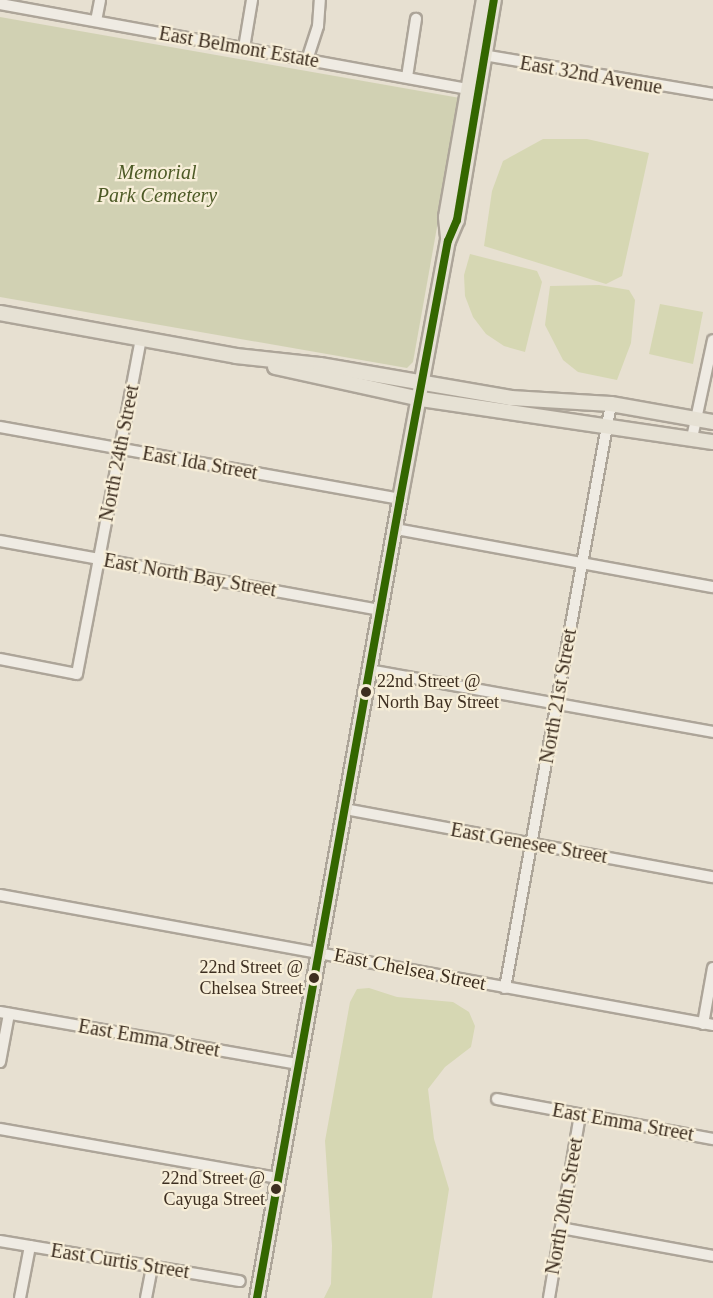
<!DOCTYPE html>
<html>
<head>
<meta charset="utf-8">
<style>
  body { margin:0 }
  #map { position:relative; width:713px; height:1298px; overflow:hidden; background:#e7e0d1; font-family:Georgia,serif }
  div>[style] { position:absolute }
  .green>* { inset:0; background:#d6d7b3 }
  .cemetery>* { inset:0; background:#d1d1b3 }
  .roads { filter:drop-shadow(2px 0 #ada599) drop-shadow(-2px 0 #ada599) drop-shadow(0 2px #ada599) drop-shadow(0 -2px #ada599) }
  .minor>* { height:10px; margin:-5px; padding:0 5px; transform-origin:5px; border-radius:5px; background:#efebe3 }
  .major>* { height:14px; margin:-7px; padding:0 7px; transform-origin:7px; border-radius:7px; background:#e6e1d4 }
  .bus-1>* { height:8px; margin:-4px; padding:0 4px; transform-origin:4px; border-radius:4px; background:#360 }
  .dots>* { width:16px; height:16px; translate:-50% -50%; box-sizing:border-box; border:3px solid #f7eed8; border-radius:50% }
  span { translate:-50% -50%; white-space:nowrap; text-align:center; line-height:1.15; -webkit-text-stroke:4.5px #f7eed8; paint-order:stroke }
  .bus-label { font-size:18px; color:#3d2e20 }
  .left { translate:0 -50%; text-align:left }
  .right { translate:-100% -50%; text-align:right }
  .street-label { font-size:20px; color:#3d2e20 }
  .park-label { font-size:20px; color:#4d5a26; font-style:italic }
</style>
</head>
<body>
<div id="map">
  <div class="green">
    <i style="clip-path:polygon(543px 139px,587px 139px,649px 153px,622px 276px,606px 284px,484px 246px,492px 191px,503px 161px)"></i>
    <i style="clip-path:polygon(470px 254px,537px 271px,542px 282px,525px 352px,504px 346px,486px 334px,473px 317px,465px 296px,464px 275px)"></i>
    <i style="clip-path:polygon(599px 285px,629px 290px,635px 300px,631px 343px,617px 380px,578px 372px,563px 360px,545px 325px,550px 286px)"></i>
    <i style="clip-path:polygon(660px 304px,703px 312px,693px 364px,649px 354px)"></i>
    <i style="clip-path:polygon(369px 988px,397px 997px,453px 1002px,469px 1012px,475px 1026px,471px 1047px,445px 1067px,428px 1089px,434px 1139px,449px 1189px,432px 1298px,324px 1298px,331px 1284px,332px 1246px,325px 1141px,350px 1002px,357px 989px)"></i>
  </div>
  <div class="cemetery">
    <i style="clip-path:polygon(0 17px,460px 98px,413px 362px,407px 368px,0 297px)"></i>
  </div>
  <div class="roads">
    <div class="minor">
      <i style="left:0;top:4px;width:483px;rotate:10.3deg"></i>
      <i style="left:96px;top:21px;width:21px;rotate:-79deg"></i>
      <i style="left:244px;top:48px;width:49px;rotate:-80.5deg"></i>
      <i style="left:477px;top:54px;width:239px;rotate:9.6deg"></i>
      <i style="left:307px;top:60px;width:36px;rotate:-72deg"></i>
      <i style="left:318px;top:26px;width:26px;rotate:-86deg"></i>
      <i style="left:407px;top:77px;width:59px;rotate:-81.2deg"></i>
      <i style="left:0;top:427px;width:406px;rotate:10.2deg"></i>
      <i style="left:692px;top:438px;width:100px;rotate:-77.9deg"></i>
      <i style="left:396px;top:529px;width:322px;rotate:10.4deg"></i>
      <i style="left:0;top:541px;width:386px;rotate:10.3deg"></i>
      <i style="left:0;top:659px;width:78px;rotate:11deg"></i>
      <i style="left:77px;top:674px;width:342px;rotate:-79.2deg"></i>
      <i style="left:369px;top:670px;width:350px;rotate:10.2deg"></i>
      <i style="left:345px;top:809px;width:374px;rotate:10.5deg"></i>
      <i style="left:0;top:895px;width:725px;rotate:10.33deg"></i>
      <i style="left:505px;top:988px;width:594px;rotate:-79.71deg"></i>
      <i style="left:0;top:1012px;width:303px;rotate:9.9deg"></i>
      <i style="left:703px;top:1024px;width:57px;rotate:-79.9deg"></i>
      <i style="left:0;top:1062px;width:49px;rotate:-79.4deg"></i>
      <i style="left:497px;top:1099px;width:220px;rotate:10.5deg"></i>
      <i style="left:0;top:1129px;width:282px;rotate:10deg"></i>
      <i style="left:561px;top:1228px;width:155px;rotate:10.4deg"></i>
      <i style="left:0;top:1241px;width:243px;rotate:9.5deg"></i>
      <i style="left:20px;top:1298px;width:53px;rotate:-79.1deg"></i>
      <i style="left:146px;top:1298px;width:33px;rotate:-79deg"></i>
      <i style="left:549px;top:1298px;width:186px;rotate:-80.4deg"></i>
    </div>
    <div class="major">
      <i style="left:448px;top:237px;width:20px;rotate:-96deg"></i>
      <i style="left:446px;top:217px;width:220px;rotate:-80.1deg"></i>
      <i style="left:0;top:313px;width:240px;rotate:10.3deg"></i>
      <i style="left:236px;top:356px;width:84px;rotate:6.1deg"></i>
      <i style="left:320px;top:365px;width:194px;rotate:9.8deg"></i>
      <i style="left:511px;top:398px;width:100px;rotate:3.4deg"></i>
      <i style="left:611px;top:404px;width:104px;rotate:10deg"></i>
      <i style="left:275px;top:367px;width:149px;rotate:12.4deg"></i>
      <i style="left:421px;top:399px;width:295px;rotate:8.4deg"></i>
      <i style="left:257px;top:1298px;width:812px;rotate:-79.85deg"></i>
      <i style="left:400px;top:499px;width:262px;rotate:-79.5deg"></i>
      <i style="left:448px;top:241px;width:23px;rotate:-67deg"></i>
      <i style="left:457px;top:220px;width:223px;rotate:-80.5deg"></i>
    </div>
  </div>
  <div class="bus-1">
    <i style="left:257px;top:1298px;width:812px;rotate:-79.85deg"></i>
    <i style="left:400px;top:499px;width:262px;rotate:-79.5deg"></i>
    <i style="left:448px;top:241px;width:23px;rotate:-67deg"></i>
    <i style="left:457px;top:220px;width:223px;rotate:-80.5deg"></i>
  </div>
  <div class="dots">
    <i style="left:366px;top:692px;background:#3d2e20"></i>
    <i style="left:314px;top:978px;background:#3d2e20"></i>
    <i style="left:276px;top:1189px;background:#3d2e20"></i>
  </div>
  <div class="bus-label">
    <span class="left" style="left:377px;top:692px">22nd Street @<br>North Bay Street</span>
    <span class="right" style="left:303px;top:978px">22nd Street @<br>Chelsea Street</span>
    <span class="right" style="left:265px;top:1189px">22nd Street @<br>Cayuga Street</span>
  </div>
  <div class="street-label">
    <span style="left:239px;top:47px;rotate:10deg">East Belmont Estate</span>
    <span style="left:591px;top:75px;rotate:10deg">East 32nd Avenue</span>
    <span style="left:119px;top:453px;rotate:-79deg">North 24th Street</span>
    <span style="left:200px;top:463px;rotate:10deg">East Ida Street</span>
    <span style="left:190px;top:575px;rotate:10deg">East North Bay Street</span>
    <span style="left:558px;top:696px;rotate:-80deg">North 21st Street</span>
    <span style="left:529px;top:843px;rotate:10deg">East Genesee Street</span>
    <span style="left:410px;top:969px;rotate:11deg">East Chelsea Street</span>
    <span style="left:149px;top:1038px;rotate:10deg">East Emma Street</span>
    <span style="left:623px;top:1122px;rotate:10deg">East Emma Street</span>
    <span style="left:564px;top:1206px;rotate:-80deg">North 20th Street</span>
    <span style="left:120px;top:1261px;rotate:9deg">East Curtis Street</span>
  </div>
  <div class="park-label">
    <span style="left:157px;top:184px">Memorial<br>Park Cemetery</span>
  </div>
</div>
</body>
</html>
